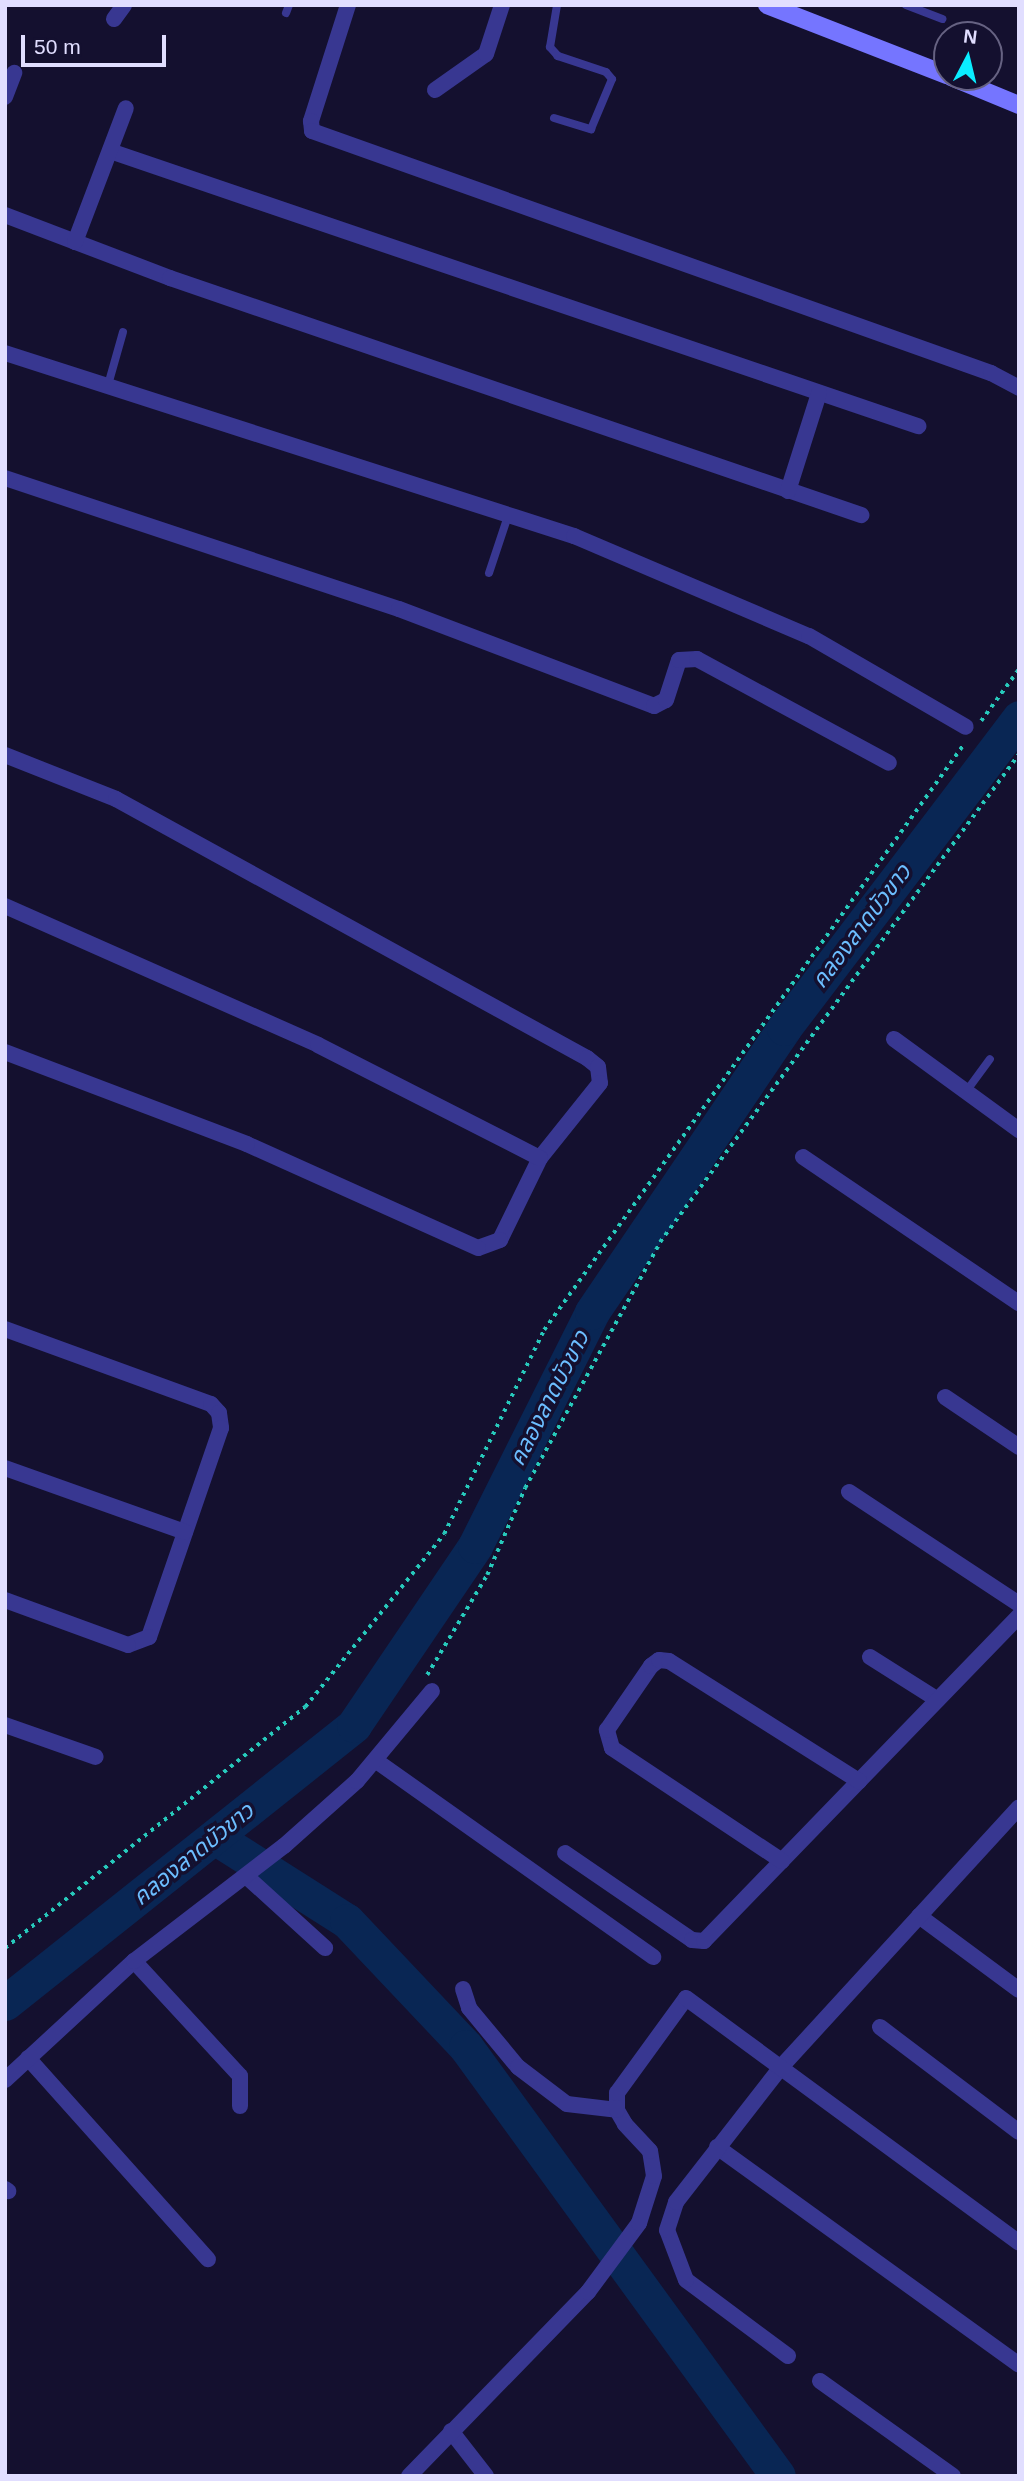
<!DOCTYPE html>
<html>
<head>
<meta charset="utf-8">
<style>
  body { margin:0 }
  #map { position:relative; width:1024px; height:2481px; overflow:hidden; background:#14102f; font-family:Arial,"Noto Sans Thai",sans-serif }
  div>[style] { position:absolute }
  .river>* { height:35px; margin:-17.5px; padding:0 17.5px; transform-origin:17.5px; border-radius:17.5px; background:#092654 }
  .path>* { height:3.5px; margin-top:-1.75px; transform-origin:0; background:repeating-linear-gradient(90deg,#27cabc 0 3.5px,transparent 0 8.5px) }
  .lane>* { height:8px; margin:-4px; padding:0 4px; transform-origin:4px; border-radius:4px; background:#383791 }
  .street>* { height:16px; margin:-8px; padding:0 8px; transform-origin:8px; border-radius:8px; background:#383791 }
  .secondary>* { height:18px; margin:-9px; padding:0 9px; transform-origin:9px; border-radius:9px; background:#7575ff }
  span { translate:-50% -50%; white-space:nowrap; text-align:center; line-height:1.15; -webkit-text-stroke:7px #14102f; paint-order:stroke }
  .water-label { font-size:23px; color:#6cbeff; font-style:italic }
  .frame { position:absolute; inset:0; border:7px solid #e1deff; pointer-events:none }
  .north { position:absolute; left:933px; top:21px; width:70px; height:70px; box-sizing:border-box; background:#14102f; border:2px solid #666282; border-radius:50%; rotate:7deg; font-size:19px; font-weight:700; line-height:28px; text-align:center; color:#e1deff }
  .north::after { content:''; display:block; margin:auto; width:24px; height:32px; background:#0aedff; clip-path:polygon(50% 0,100% 100%,50% 72%,0 100%) }
  .scale { position:absolute; left:21px; top:35px; width:145px; height:32px; box-sizing:border-box; border:4px solid #e1deff; border-top:0; padding-left:9px; font-size:21px; line-height:24px; white-space:nowrap; color:#e1deff; -webkit-text-stroke:5px #14102f; paint-order:stroke }
</style>
</head>
<body>
<div id="map">
  <div class="river">
    <i style="left:216px;top:1838px;width:155px;rotate:32.4deg"></i>
    <i style="left:347px;top:1921px;width:173px;rotate:46.6deg"></i>
    <i style="left:466px;top:2047px;width:530px;rotate:53.97deg"></i>
    <i style="left:5px;top:2003px;width:446px;rotate:-38.5deg"></i>
    <i style="left:354px;top:1725px;width:216px;rotate:-55.9deg"></i>
    <i style="left:475px;top:1546px;width:262px;rotate:-63.4deg"></i>
    <i style="left:592px;top:1312px;width:343px;rotate:-55.9deg"></i>
    <i style="left:784px;top:1028px;width:389px;rotate:-52.8deg"></i>
  </div>
  <div class="path">
    <i style="left:981px;top:721px;width:64px;rotate:-53.8deg"></i>
    <i style="left:427px;top:1675px;width:117px;rotate:-59deg"></i>
    <i style="left:487px;top:1575px;width:95px;rotate:-66.4deg"></i>
    <i style="left:525px;top:1488px;width:281px;rotate:-61.2deg"></i>
    <i style="left:660px;top:1242px;width:606px;rotate:-53.66deg"></i>
    <i style="left:5px;top:1948px;width:385px;rotate:-38.8deg"></i>
    <i style="left:305px;top:1707px;width:222px;rotate:-51.2deg"></i>
    <i style="left:444px;top:1534px;width:227px;rotate:-63.9deg"></i>
    <i style="left:544px;top:1330px;width:721px;rotate:-54.37deg"></i>
  </div>
  <div class="lane">
    <i style="left:906px;top:5px;width:39px;rotate:21deg"></i>
    <i style="left:286px;top:13px;width:9px;rotate:-69deg"></i>
    <i style="left:554px;top:118px;width:39px;rotate:17deg"></i>
    <i style="left:591px;top:129px;width:54px;rotate:-67.2deg"></i>
    <i style="left:612px;top:79px;width:9px;rotate:-131deg"></i>
    <i style="left:606px;top:72px;width:51px;rotate:-161.6deg"></i>
    <i style="left:558px;top:56px;width:12px;rotate:-132deg"></i>
    <i style="left:550px;top:47px;width:43px;rotate:-80.5deg"></i>
    <i style="left:108px;top:385px;width:55px;rotate:-74.2deg"></i>
    <i style="left:489px;top:573px;width:63px;rotate:-71.6deg"></i>
    <i style="left:965px;top:1093px;width:42px;rotate:-53.7deg"></i>
  </div>
  <div class="street">
    <i style="left:348px;top:5px;width:122px;rotate:107.7deg"></i>
    <i style="left:311px;top:121px;width:10px;rotate:84deg"></i>
    <i style="left:312px;top:131px;width:721px;rotate:19.62deg"></i>
    <i style="left:991px;top:373px;width:32px;rotate:28deg"></i>
    <i style="left:114px;top:19px;width:17px;rotate:-54deg"></i>
    <i style="left:435px;top:90px;width:62px;rotate:-35.2deg"></i>
    <i style="left:486px;top:54px;width:52px;rotate:-71.9deg"></i>
    <i style="left:5px;top:97px;width:26px;rotate:-69deg"></i>
    <i style="left:110px;top:151px;width:854px;rotate:18.8deg"></i>
    <i style="left:5px;top:215px;width:177px;rotate:20.9deg"></i>
    <i style="left:170px;top:278px;width:731px;rotate:18.93deg"></i>
    <i style="left:75px;top:242px;width:143px;rotate:-69.2deg"></i>
    <i style="left:5px;top:353px;width:598px;rotate:17.83deg"></i>
    <i style="left:574px;top:536px;width:255px;rotate:23.1deg"></i>
    <i style="left:809px;top:636px;width:181px;rotate:30.1deg"></i>
    <i style="left:5px;top:478px;width:415px;rotate:18.4deg"></i>
    <i style="left:399px;top:609px;width:273px;rotate:20.8deg"></i>
    <i style="left:654px;top:706px;width:13px;rotate:-27deg"></i>
    <i style="left:666px;top:700px;width:42px;rotate:-72deg"></i>
    <i style="left:679px;top:660px;width:18px;rotate:-3deg"></i>
    <i style="left:697px;top:659px;width:218px;rotate:28.4deg"></i>
    <i style="left:788px;top:491px;width:103px;rotate:-72.4deg"></i>
    <i style="left:5px;top:755px;width:119px;rotate:21.6deg"></i>
    <i style="left:116px;top:799px;width:538px;rotate:28.81deg"></i>
    <i style="left:587px;top:1058px;width:14px;rotate:39deg"></i>
    <i style="left:598px;top:1067px;width:16px;rotate:83deg"></i>
    <i style="left:600px;top:1083px;width:96px;rotate:128.7deg"></i>
    <i style="left:540px;top:1158px;width:91px;rotate:116deg"></i>
    <i style="left:500px;top:1240px;width:23px;rotate:160deg"></i>
    <i style="left:478px;top:1248px;width:253px;rotate:-155.8deg"></i>
    <i style="left:247px;top:1144px;width:259px;rotate:-159.2deg"></i>
    <i style="left:5px;top:906px;width:342px;rotate:23.9deg"></i>
    <i style="left:318px;top:1045px;width:249px;rotate:27deg"></i>
    <i style="left:894px;top:1039px;width:155px;rotate:36.1deg"></i>
    <i style="left:803px;top:1157px;width:261px;rotate:34.1deg"></i>
    <i style="left:5px;top:1329px;width:219px;rotate:20deg"></i>
    <i style="left:211px;top:1404px;width:12px;rotate:48deg"></i>
    <i style="left:219px;top:1413px;width:15px;rotate:82deg"></i>
    <i style="left:221px;top:1428px;width:221px;rotate:109deg"></i>
    <i style="left:149px;top:1637px;width:22px;rotate:159deg"></i>
    <i style="left:128px;top:1645px;width:131px;rotate:-159.9deg"></i>
    <i style="left:945px;top:1397px;width:89px;rotate:34deg"></i>
    <i style="left:5px;top:1468px;width:191px;rotate:19.6deg"></i>
    <i style="left:849px;top:1492px;width:204px;rotate:33.4deg"></i>
    <i style="left:870px;top:1657px;width:80px;rotate:32.3deg"></i>
    <i style="left:5px;top:1725px;width:96px;rotate:19.4deg"></i>
    <i style="left:375px;top:1760px;width:341px;rotate:35.3deg"></i>
    <i style="left:565px;top:1853px;width:154px;rotate:34.4deg"></i>
    <i style="left:692px;top:1940px;width:12px;rotate:5deg"></i>
    <i style="left:704px;top:1941px;width:453px;rotate:-45.9deg"></i>
    <i style="left:782px;top:1861px;width:204px;rotate:-146.4deg"></i>
    <i style="left:612px;top:1748px;width:19px;rotate:-106deg"></i>
    <i style="left:607px;top:1730px;width:78px;rotate:-55.5deg"></i>
    <i style="left:651px;top:1666px;width:10px;rotate:-37deg"></i>
    <i style="left:659px;top:1660px;width:10px;rotate:6deg"></i>
    <i style="left:669px;top:1661px;width:225px;rotate:32.3deg"></i>
    <i style="left:246px;top:1876px;width:107px;rotate:42.3deg"></i>
    <i style="left:919px;top:1916px;width:124px;rotate:36.5deg"></i>
    <i style="left:134px;top:1961px;width:156px;rotate:47.3deg"></i>
    <i style="left:240px;top:2076px;width:30px;rotate:90deg"></i>
    <i style="left:463px;top:1989px;width:20px;rotate:72deg"></i>
    <i style="left:469px;top:2008px;width:77px;rotate:50.3deg"></i>
    <i style="left:518px;top:2067px;width:61px;rotate:37.1deg"></i>
    <i style="left:567px;top:2104px;width:50px;rotate:6.8deg"></i>
    <i style="left:880px;top:2027px;width:174px;rotate:37.1deg"></i>
    <i style="left:28px;top:2058px;width:270px;rotate:48.2deg"></i>
    <i style="left:5px;top:2080px;width:176px;rotate:-42.7deg"></i>
    <i style="left:134px;top:1961px;width:189px;rotate:-37.5deg"></i>
    <i style="left:284px;top:1846px;width:98px;rotate:-41.7deg"></i>
    <i style="left:357px;top:1781px;width:117px;rotate:-50.2deg"></i>
    <i style="left:717px;top:2147px;width:372px;rotate:35.8deg"></i>
    <i style="left:5px;top:2189px;width:4px;rotate:34deg"></i>
    <i style="left:788px;top:2356px;width:127px;rotate:-143.3deg"></i>
    <i style="left:686px;top:2280px;width:53px;rotate:-110.8deg"></i>
    <i style="left:667px;top:2230px;width:29px;rotate:-72deg"></i>
    <i style="left:676px;top:2202px;width:171px;rotate:-52.1deg"></i>
    <i style="left:781px;top:2067px;width:352px;rotate:-47.5deg"></i>
    <i style="left:820px;top:2381px;width:163px;rotate:35.5deg"></i>
    <i style="left:451px;top:2431px;width:57px;rotate:52.1deg"></i>
    <i style="left:409px;top:2476px;width:257px;rotate:-45.8deg"></i>
    <i style="left:588px;top:2292px;width:86px;rotate:-53.5deg"></i>
    <i style="left:639px;top:2223px;width:49px;rotate:-72.3deg"></i>
    <i style="left:654px;top:2176px;width:25px;rotate:-99deg"></i>
    <i style="left:650px;top:2151px;width:37px;rotate:-133deg"></i>
    <i style="left:625px;top:2124px;width:16px;rotate:-120deg"></i>
    <i style="left:617px;top:2110px;width:17px;rotate:-90deg"></i>
    <i style="left:617px;top:2093px;width:117px;rotate:-54deg"></i>
    <i style="left:686px;top:1998px;width:413px;rotate:36.3deg"></i>
  </div>
  <div class="secondary">
    <i style="left:767px;top:5px;width:193px;rotate:21.3deg"></i>
    <i style="left:951px;top:77px;width:74px;rotate:22.4deg"></i>
  </div>
  <div class="water-label">
    <span style="left:861px;top:926px;rotate:-53deg">คลองลาดบัวขาว</span>
    <span style="left:549px;top:1398px;rotate:-63deg">คลองลาดบัวขาว</span>
    <span style="left:193px;top:1854px;rotate:-39deg">คลองลาดบัวขาว</span>
  </div>
  <div class="frame"></div>
  <div class="north">N</div>
  <div class="scale">50 m</div>
</div>
</body>
</html>
